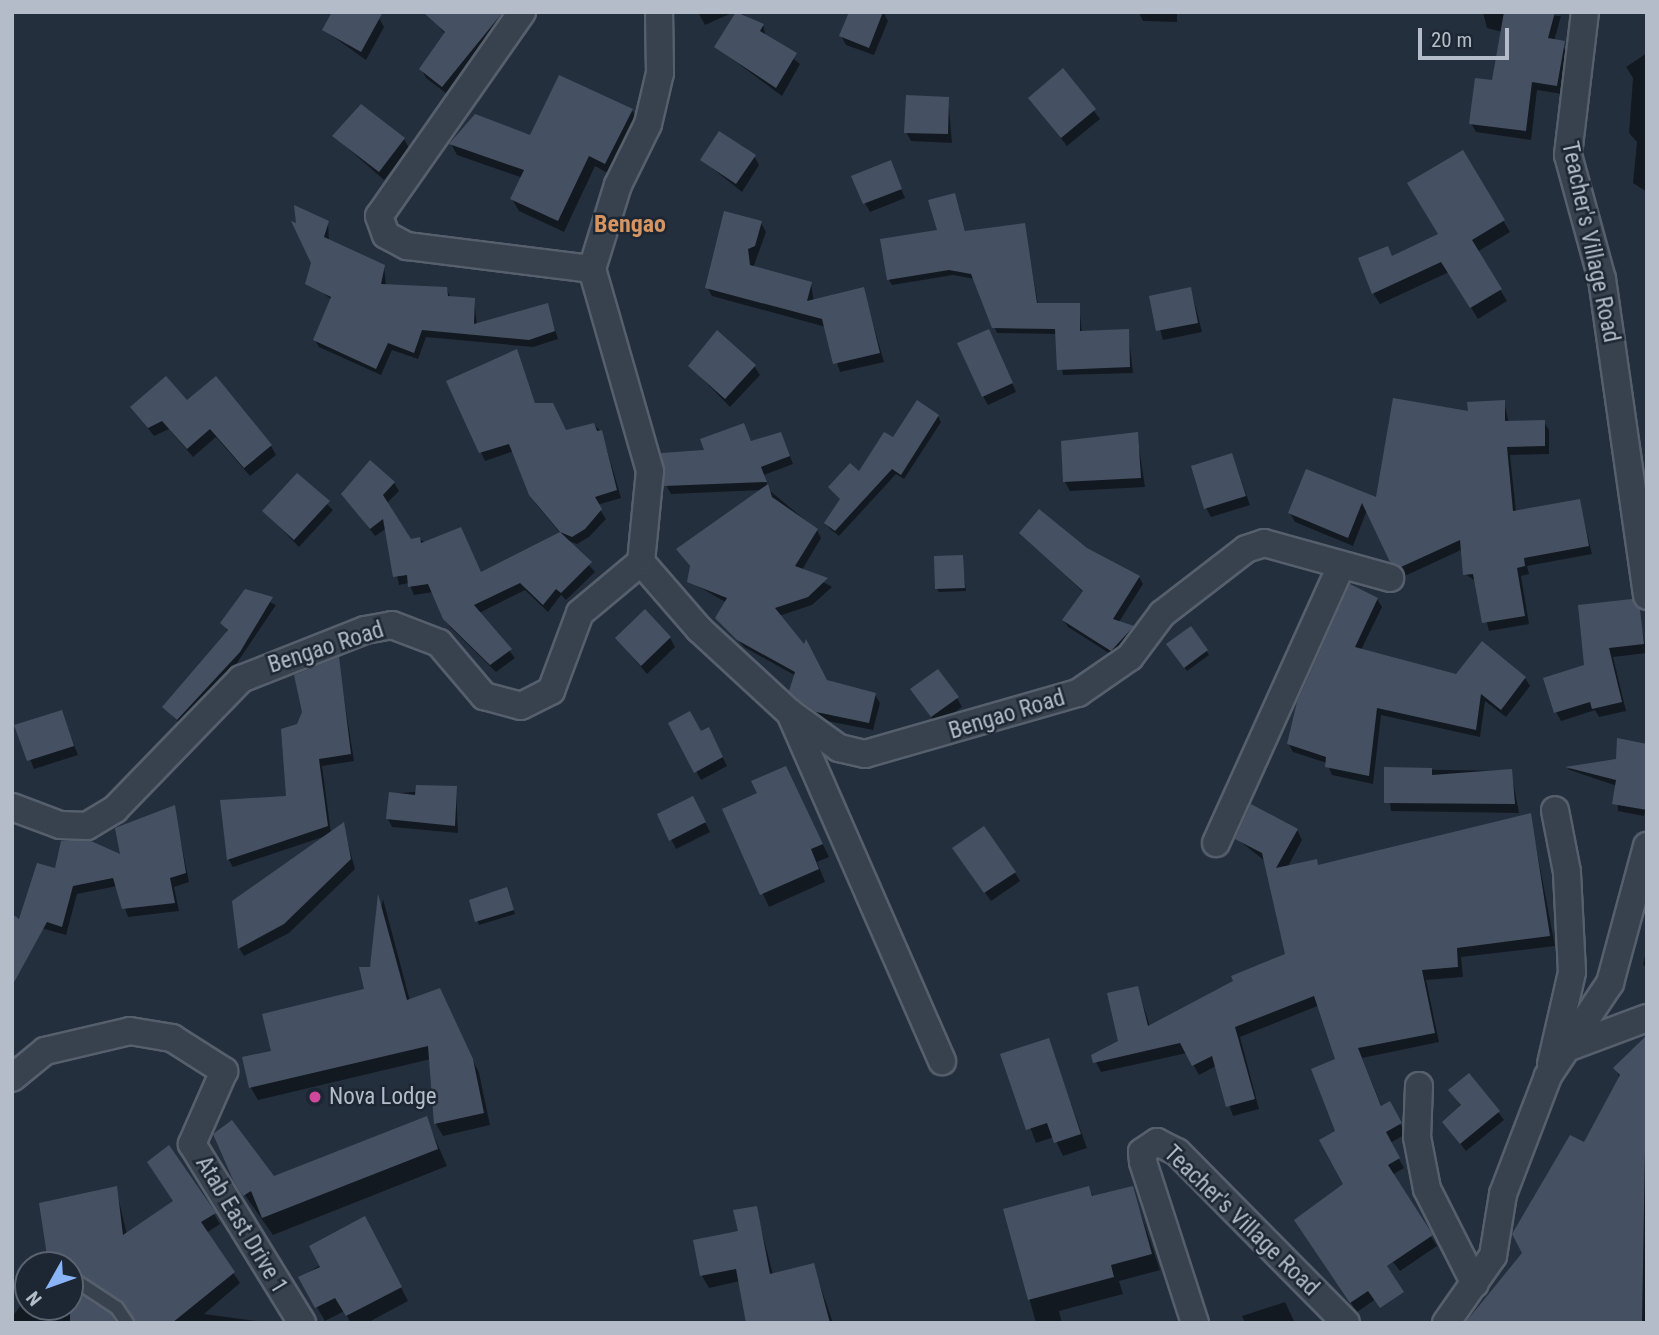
<!DOCTYPE html>
<html>
<head>
<meta charset="utf-8">
<style>
  body { margin:0 }
  #map { position:relative; width:1659px; height:1335px; overflow:hidden; background:#242f3e; font-family:"Roboto Condensed",sans-serif }
  div>[style] { position:absolute }
  .shadow>* { inset:0; background:#0007 }
  .building>* { inset:0; background:#455162 }
  .roads { filter:drop-shadow(2px 0 #565f6c) drop-shadow(-2px 0 #565f6c) drop-shadow(0 2px #565f6c) drop-shadow(0 -2px #565f6c) }
  .lane>* { height:12px; margin:-6px; padding:0 6px; transform-origin:6px; border-radius:6px; background:#38414e }
  .street>* { height:26px; margin:-13px; padding:0 13px; transform-origin:13px; border-radius:13px; background:#38414e }
  .dots>* { width:19px; height:19px; translate:-50% -50%; box-sizing:border-box; border:4px solid #1d2633; border-radius:50% }
  span { translate:-50% -50%; white-space:nowrap; text-align:center; line-height:1.15; -webkit-text-stroke:5px #1d2633; paint-order:stroke }
  .street-label { font-size:23px; color:#b4bcc9 }
  .poi-label { font-size:23px; color:#b4bcc9 }
  .left { translate:0 -50%; text-align:left }
  .neighbourhood-label { font-size:24px; color:#d59563; font-weight:700 }
  .frame { position:absolute; inset:0; border:14px solid #b4bcc9; pointer-events:none }
  .north { position:absolute; left:14px; top:1251px; width:70px; height:70px; box-sizing:border-box; background:#1d2633; border:2px solid #59626f; border-radius:50%; rotate:230deg; font-size:19px; font-weight:700; line-height:28px; text-align:center; color:#b4bcc9 }
  .north::after { content:''; display:block; margin:auto; width:24px; height:32px; background:#8ab4f8; clip-path:polygon(50% 0,100% 100%,50% 72%,0 100%) }
  .scale { position:absolute; left:1418px; top:28px; width:91px; height:32px; box-sizing:border-box; border:4px solid #b4bcc9; border-top:0; padding-left:9px; font-size:21px; line-height:24px; white-space:nowrap; color:#b4bcc9; -webkit-text-stroke:5px #1d2633; paint-order:stroke }
</style>
</head>
<body>
<div id="map">
  <div class="shadow">
    <i style="clip-path:polygon(698px 12px,734px 12px,705px 25px)"></i>
    <i style="clip-path:polygon(738px 12px,763px 25px,766px 37px,800px 64px,782px 96px,716px 47px)"></i>
    <i style="clip-path:polygon(851px 12px,883px 12px,888px 21px,874px 55px,846px 45px,841px 36px)"></i>
    <i style="clip-path:polygon(1177px 12px,1177px 22px,1143px 21px,1139px 13px)"></i>
    <i style="clip-path:polygon(1483px 12px,1561px 16px,1554px 41px,1569px 52px,1562px 94px,1537px 90px,1531px 140px,1476px 132px,1471px 123px,1494px 82px,1502px 32px,1487px 28px)"></i>
    <i style="clip-path:polygon(500px 15px,505px 23px,447px 94px,426px 78px,421px 69px,446px 35px,436px 23px)"></i>
    <i style="clip-path:polygon(379px 18px,384px 27px,366px 60px,324px 30px)"></i>
    <i style="clip-path:polygon(1647px 53px,1647px 192px,1633px 183px,1637px 142px,1629px 133px,1633px 78px,1626px 67px)"></i>
    <i style="clip-path:polygon(1063px 71px,1100px 119px,1067px 146px,1030px 98px)"></i>
    <i style="clip-path:polygon(948px 98px,952px 143px,911px 141px,906px 132px)"></i>
    <i style="clip-path:polygon(632px 110px,638px 121px,611px 175px,595px 166px,564px 232px,519px 211px,512px 199px,523px 178px,457px 155px,451px 144px,531px 137px)"></i>
    <i style="clip-path:polygon(334px 136px,404px 139px,409px 148px,384px 180px)"></i>
    <i style="clip-path:polygon(1462px 152px,1510px 232px,1477px 252px,1507px 301px,1478px 319px,1449px 272px,1380px 304px,1373px 293px,1392px 258px,1441px 235px)"></i>
    <i style="clip-path:polygon(754px 156px,759px 165px,742px 192px,702px 160px)"></i>
    <i style="clip-path:polygon(890px 163px,905px 198px,870px 212px,865px 203px)"></i>
    <i style="clip-path:polygon(955px 195px,966px 233px,1024px 225px,1038px 304px,1079px 305px,1082px 333px,1128px 330px,1133px 373px,1063px 375px,1057px 334px,997px 333px,975px 279px,953px 275px,892px 285px,889px 280px,939px 231px)"></i>
    <i style="clip-path:polygon(328px 223px,329px 241px,384px 266px,386px 286px,446px 288px,451px 298px,474px 299px,477px 325px,547px 305px,558px 339px,533px 347px,426px 337px,418px 359px,392px 350px,381px 375px,319px 347px,315px 340px,332px 300px,308px 281px)"></i>
    <i style="clip-path:polygon(761px 223px,766px 232px,753px 268px,811px 284px,814px 302px,863px 289px,884px 362px,840px 372px,826px 327px,712px 296px,707px 287px)"></i>
    <i style="clip-path:polygon(1191px 289px,1202px 332px,1163px 340px,1151px 297px)"></i>
    <i style="clip-path:polygon(993px 340px,1016px 392px,988px 405px,983px 396px)"></i>
    <i style="clip-path:polygon(516px 351px,536px 405px,566px 431px,594px 425px,602px 432px,621px 498px,597px 505px,606px 519px,589px 537px,577px 544px,566px 540px,595px 572px,566px 600px,561px 595px,548px 612px,525px 590px,479px 613px,515px 658px,496px 672px,450px 627px,433px 592px,414px 595px,409px 583px,399px 585px,387px 528px,375px 536px,343px 494px,394px 483px,399px 491px,387px 503px,410px 540px,419px 539px,481px 574px,561px 534px,536px 504px,514px 451px,485px 461px,448px 381px)"></i>
    <i style="clip-path:polygon(690px 366px,754px 366px,760px 375px,730px 407px)"></i>
    <i style="clip-path:polygon(186px 402px,271px 446px,276px 455px,250px 476px,216px 437px,193px 457px,169px 429px,154px 436px,132px 407px)"></i>
    <i style="clip-path:polygon(1504px 402px,1509px 423px,1544px 422px,1549px 430px,1549px 454px,1510px 455px,1516px 512px,1579px 501px,1592px 554px,1527px 566px,1529px 574px,1521px 576px,1529px 624px,1489px 631px,1477px 582px,1465px 574px,1463px 549px,1407px 575px,1396px 570px,1367px 510px,1353px 546px,1295px 522px,1290px 513px,1378px 500px,1470px 414px)"></i>
    <i style="clip-path:polygon(938px 416px,941px 422px,904px 479px,896px 474px,839px 536px,830px 529px,826px 523px,841px 500px,830px 487px,859px 474px,893px 439px)"></i>
    <i style="clip-path:polygon(744px 425px,752px 443px,785px 443px,793px 464px,764px 475px,769px 490px,817px 530px,821px 538px,802px 570px,832px 587px,812px 605px,779px 616px,826px 682px,875px 695px,880px 703px,873px 730px,822px 720px,805px 708px,791px 690px,796px 676px,744px 647px,718px 618px,727px 603px,689px 581px,691px 568px,683px 557px,763px 490px,671px 494px,666px 485px)"></i>
    <i style="clip-path:polygon(1137px 434px,1145px 487px,1070px 491px,1065px 482px)"></i>
    <i style="clip-path:polygon(1232px 455px,1250px 505px,1211px 517px,1206px 508px)"></i>
    <i style="clip-path:polygon(297px 475px,333px 510px,299px 547px,264px 511px)"></i>
    <i style="clip-path:polygon(1022px 533px,1086px 549px,1139px 577px,1143px 584px,1119px 622px,1136px 632px,1115px 657px,1068px 627px,1064px 621px,1084px 593px)"></i>
    <i style="clip-path:polygon(962px 557px,966px 591px,939px 592px,937px 589px)"></i>
    <i style="clip-path:polygon(246px 591px,276px 605px,220px 688px,182px 726px,164px 707px,228px 632px,223px 623px)"></i>
    <i style="clip-path:polygon(1377px 599px,1382px 607px,1361px 650px,1457px 676px,1525px 678px,1530px 686px,1506px 717px,1485px 701px,1480px 737px,1381px 715px,1373px 784px,1332px 775px,1327px 763px,1293px 752px,1288px 743px)"></i>
    <i style="clip-path:polygon(1638px 611px,1647px 653px,1613px 657px,1626px 711px,1599px 717px,1595px 710px,1561px 721px,1556px 712px,1586px 667px)"></i>
    <i style="clip-path:polygon(1191px 628px,1209px 655px,1187px 671px,1170px 648px)"></i>
    <i style="clip-path:polygon(670px 638px,675px 647px,647px 674px,617px 639px)"></i>
    <i style="clip-path:polygon(338px 660px,354px 761px,322px 766px,331px 833px,343px 825px,355px 869px,289px 933px,244px 956px,239px 948px,326px 836px,233px 867px,228px 859px,287px 798px,299px 725px)"></i>
    <i style="clip-path:polygon(918px 698px,957px 698px,962px 707px,937px 725px)"></i>
    <i style="clip-path:polygon(61px 713px,78px 755px,34px 769px,17px 726px)"></i>
    <i style="clip-path:polygon(671px 724px,713px 738px,727px 766px,701px 780px)"></i>
    <i style="clip-path:polygon(1618px 760px,1647px 801px,1644px 816px,1618px 811px,1617px 786px,1567px 769px)"></i>
    <i style="clip-path:polygon(1386px 769px,1511px 771px,1519px 813px,1391px 811px)"></i>
    <i style="clip-path:polygon(792px 781px,829px 857px,817px 862px,825px 882px,769px 907px,724px 810px)"></i>
    <i style="clip-path:polygon(456px 788px,458px 833px,392px 827px,388px 819px,390px 794px)"></i>
    <i style="clip-path:polygon(174px 807px,189px 882px,174px 887px,179px 911px,128px 917px,117px 886px,77px 894px,66px 935px,20px 922px,56px 870px,122px 857px)"></i>
    <i style="clip-path:polygon(697px 807px,710px 832px,676px 849px,659px 815px)"></i>
    <i style="clip-path:polygon(1530px 815px,1555px 946px,1461px 957px,1463px 977px,1426px 980px,1439px 1042px,1362px 1058px,1382px 1107px,1389px 1104px,1406px 1134px,1390px 1143px,1404px 1168px,1392px 1175px,1437px 1246px,1400px 1271px,1393px 1262px,1372px 1276px,1383px 1294px,1357px 1312px,1302px 1230px,1346px 1184px,1337px 1060px,1320px 1005px,1240px 1037px,1259px 1109px,1233px 1116px,1216px 1066px,1199px 1075px,1187px 1053px,1101px 1072px,1093px 1056px,1120px 1042px,1138px 988px,1150px 1027px,1287px 955px,1265px 861px,1237px 839px,1297px 830px,1302px 840px,1287px 868px,1316px 861px,1319px 867px)"></i>
    <i style="clip-path:polygon(960px 857px,1015px 873px,1020px 881px,991px 901px)"></i>
    <i style="clip-path:polygon(508px 892px,515px 914px,479px 925px,471px 901px)"></i>
    <i style="clip-path:polygon(383px 899px,410px 1001px,446px 1003px,479px 1073px,490px 1125px,443px 1136px,436px 1124px,431px 1059px,258px 1100px,251px 1088px,244px 1059px,273px 1052px,366px 990px)"></i>
    <i style="clip-path:polygon(1647px 949px,1647px 970px,1643px 964px)"></i>
    <i style="clip-path:polygon(1048px 1040px,1087px 1148px,1063px 1156px,1054px 1137px,1036px 1143px,1003px 1055px)"></i>
    <i style="clip-path:polygon(1647px 1051px,1647px 1323px,1467px 1323px,1524px 1253px,1620px 1078px,1615px 1068px)"></i>
    <i style="clip-path:polygon(1450px 1090px,1498px 1112px,1504px 1120px,1466px 1151px,1444px 1122px,1462px 1107px)"></i>
    <i style="clip-path:polygon(426px 1118px,447px 1166px,273px 1235px,235px 1181px,215px 1134px,231px 1122px,274px 1178px)"></i>
    <i style="clip-path:polygon(116px 1188px,127px 1235px,214px 1214px,220px 1224px,206px 1233px,240px 1283px,204px 1314px,272px 1323px,134px 1323px,128px 1310px,82px 1280px,70px 1282px,70px 1265px,50px 1265px,41px 1205px)"></i>
    <i style="clip-path:polygon(1089px 1188px,1094px 1198px,1132px 1188px,1160px 1270px,1119px 1281px,1123px 1294px,1059px 1311px,1062px 1323px,1036px 1323px,1005px 1210px)"></i>
    <i style="clip-path:polygon(756px 1208px,773px 1275px,813px 1265px,833px 1323px,736px 1323px,747px 1321px,740px 1281px,709px 1288px,702px 1276px)"></i>
    <i style="clip-path:polygon(372px 1232px,408px 1301px,367px 1323px,351px 1323px,344px 1311px,325px 1321px,300px 1278px)"></i>
    <i style="clip-path:polygon(70px 1289px,115px 1323px,16px 1323px,12px 1317px,28px 1296px,28px 1307px,70px 1307px)"></i>
    <i style="clip-path:polygon(1285px 1302px,1295px 1323px,1245px 1323px,1242px 1316px)"></i>
  </div>
  <div class="building">
    <i style="clip-path:polygon(332px 12px,383px 12px,361px 52px,322px 30px)"></i>
    <i style="clip-path:polygon(423px 12px,503px 12px,442px 87px,419px 69px,445px 32px)"></i>
    <i style="clip-path:polygon(736px 12px,764px 24px,760px 31px,797px 53px,776px 88px,714px 47px)"></i>
    <i style="clip-path:polygon(849px 12px,883px 12px,869px 48px,839px 36px)"></i>
    <i style="clip-path:polygon(1504px 12px,1555px 12px,1548px 38px,1565px 41px,1557px 86px,1532px 82px,1526px 131px,1469px 124px,1475px 78px,1492px 80px)"></i>
    <i style="clip-path:polygon(1063px 68px,1096px 109px,1061px 138px,1028px 98px)"></i>
    <i style="clip-path:polygon(559px 75px,633px 109px,605px 164px,589px 156px,558px 221px,510px 199px,524px 170px,449px 144px,475px 114px,530px 135px)"></i>
    <i style="clip-path:polygon(906px 95px,949px 97px,948px 134px,904px 133px)"></i>
    <i style="clip-path:polygon(361px 104px,405px 138px,379px 172px,332px 136px)"></i>
    <i style="clip-path:polygon(719px 131px,756px 155px,736px 184px,700px 160px)"></i>
    <i style="clip-path:polygon(1463px 150px,1505px 220px,1472px 240px,1502px 289px,1470px 308px,1441px 262px,1372px 294px,1358px 258px,1388px 246px,1392px 256px,1438px 234px,1407px 183px)"></i>
    <i style="clip-path:polygon(891px 160px,902px 189px,863px 204px,851px 176px)"></i>
    <i style="clip-path:polygon(955px 193px,965px 231px,1025px 223px,1037px 303px,1080px 303px,1080px 331px,1129px 329px,1130px 367px,1057px 370px,1055px 329px,992px 328px,971px 274px,949px 270px,887px 280px,880px 239px,937px 230px,928px 200px)"></i>
    <i style="clip-path:polygon(294px 205px,329px 221px,324px 237px,385px 265px,381px 284px,447px 287px,448px 296px,475px 298px,474px 324px,548px 303px,555px 331px,529px 340px,422px 330px,414px 353px,388px 343px,376px 369px,313px 340px,331px 297px,305px 284px,311px 263px,291px 221px,296px 223px)"></i>
    <i style="clip-path:polygon(724px 211px,762px 221px,755px 246px,748px 249px,750px 265px,812px 282px,807px 301px,864px 287px,880px 353px,833px 364px,822px 319px,705px 288px)"></i>
    <i style="clip-path:polygon(1191px 287px,1198px 323px,1156px 331px,1149px 296px)"></i>
    <i style="clip-path:polygon(989px 329px,1013px 383px,982px 397px,957px 343px)"></i>
    <i style="clip-path:polygon(717px 330px,756px 365px,725px 399px,688px 366px)"></i>
    <i style="clip-path:polygon(517px 349px,535px 403px,553px 403px,566px 430px,594px 423px,597px 431px,602px 430px,617px 490px,595px 497px,602px 509px,585px 529px,572px 537px,560px 532px,592px 562px,561px 593px,556px 589px,543px 605px,520px 583px,474px 605px,512px 649px,490px 665px,443px 619px,428px 584px,408px 587px,407px 575px,393px 577px,383px 519px,370px 529px,341px 494px,370px 460px,395px 482px,383px 495px,411px 539px,420px 537px,421px 543px,461px 527px,481px 572px,560px 532px,529px 495px,509px 444px,479px 453px,446px 381px)"></i>
    <i style="clip-path:polygon(166px 376px,187px 400px,216px 376px,272px 445px,244px 468px,210px 429px,187px 449px,162px 421px,148px 428px,130px 407px)"></i>
    <i style="clip-path:polygon(1393px 398px,1468px 411px,1467px 402px,1505px 400px,1505px 421px,1545px 420px,1545px 446px,1507px 447px,1513px 511px,1580px 499px,1589px 546px,1524px 558px,1525px 566px,1517px 568px,1525px 616px,1482px 623px,1473px 574px,1463px 575px,1460px 540px,1401px 567px,1390px 562px,1362px 503px,1348px 538px,1288px 513px,1306px 469px,1376px 497px)"></i>
    <i style="clip-path:polygon(917px 400px,939px 415px,901px 475px,892px 469px,835px 531px,824px 523px,840px 499px,828px 487px,850px 463px,859px 471px,884px 432px,893px 437px)"></i>
    <i style="clip-path:polygon(744px 423px,751px 441px,781px 432px,790px 456px,761px 467px,767px 482px,664px 486px,661px 453px,704px 450px,700px 439px)"></i>
    <i style="clip-path:polygon(1138px 432px,1141px 478px,1063px 482px,1061px 441px)"></i>
    <i style="clip-path:polygon(1232px 453px,1246px 496px,1204px 509px,1191px 466px)"></i>
    <i style="clip-path:polygon(297px 473px,330px 501px,294px 540px,262px 511px)"></i>
    <i style="clip-path:polygon(768px 484px,772px 497px,818px 529px,795px 566px,828px 578px,808px 597px,775px 608px,804px 644px,806px 639px,827px 680px,876px 693px,869px 723px,816px 712px,799px 700px,789px 691px,795px 672px,737px 640px,715px 618px,727px 598px,687px 582px,690px 566px,676px 549px)"></i>
    <i style="clip-path:polygon(1039px 509px,1087px 548px,1140px 576px,1113px 619px,1134px 626px,1111px 651px,1062px 620px,1083px 591px,1019px 533px)"></i>
    <i style="clip-path:polygon(963px 555px,965px 588px,935px 589px,934px 556px)"></i>
    <i style="clip-path:polygon(1350px 584px,1378px 598px,1355px 647px,1456px 674px,1482px 641px,1526px 677px,1501px 710px,1481px 694px,1476px 730px,1377px 708px,1369px 776px,1325px 767px,1326px 757px,1287px 744px,1297px 702px)"></i>
    <i style="clip-path:polygon(245px 589px,273px 597px,240px 652px,177px 720px,162px 707px,228px 630px,220px 623px)"></i>
    <i style="clip-path:polygon(1632px 599px,1640px 610px,1644px 644px,1609px 648px,1622px 702px,1592px 709px,1590px 702px,1554px 713px,1543px 678px,1584px 665px,1578px 605px)"></i>
    <i style="clip-path:polygon(645px 609px,671px 637px,641px 666px,615px 638px)"></i>
    <i style="clip-path:polygon(1191px 626px,1208px 650px,1184px 668px,1166px 644px)"></i>
    <i style="clip-path:polygon(339px 657px,351px 754px,319px 759px,328px 826px,227px 860px,220px 800px,286px 796px,281px 729px,297px 724px,302px 712px,294px 675px)"></i>
    <i style="clip-path:polygon(938px 669px,959px 697px,931px 717px,910px 689px)"></i>
    <i style="clip-path:polygon(62px 710px,74px 746px,27px 761px,14px 725px)"></i>
    <i style="clip-path:polygon(690px 711px,701px 731px,709px 727px,723px 757px,694px 773px,668px 723px)"></i>
    <i style="clip-path:polygon(1617px 738px,1647px 744px,1647px 810px,1612px 804px,1616px 780px,1565px 767px,1616px 759px)"></i>
    <i style="clip-path:polygon(786px 766px,823px 844px,811px 849px,819px 869px,760px 895px,722px 809px,757px 793px,751px 781px)"></i>
    <i style="clip-path:polygon(1384px 767px,1432px 768px,1432px 775px,1512px 769px,1515px 804px,1384px 803px)"></i>
    <i style="clip-path:polygon(416px 785px,457px 786px,455px 826px,386px 819px,389px 792px,415px 795px)"></i>
    <i style="clip-path:polygon(693px 796px,706px 822px,669px 841px,657px 814px)"></i>
    <i style="clip-path:polygon(1251px 804px,1298px 829px,1276px 868px,1317px 859px,1318px 865px,1531px 813px,1550px 936px,1457px 948px,1458px 967px,1422px 970px,1435px 1033px,1358px 1048px,1381px 1106px,1390px 1101px,1402px 1123px,1386px 1132px,1400px 1158px,1388px 1165px,1433px 1235px,1387px 1266px,1404px 1292px,1380px 1308px,1368px 1291px,1350px 1303px,1294px 1220px,1343px 1184px,1319px 1140px,1335px 1131px,1311px 1069px,1335px 1059px,1314px 996px,1235px 1027px,1255px 1099px,1226px 1107px,1212px 1056px,1192px 1066px,1180px 1043px,1093px 1063px,1091px 1055px,1118px 1041px,1107px 993px,1138px 986px,1148px 1026px,1233px 981px,1231px 976px,1285px 954px,1262px 853px,1235px 839px)"></i>
    <i style="clip-path:polygon(175px 805px,186px 873px,170px 878px,175px 903px,122px 909px,113px 878px,73px 886px,62px 927px,47px 922px,12px 986px,12px 914px,19px 919px,37px 863px,55px 868px,61px 841px,91px 841px,120px 854px,115px 828px)"></i>
    <i style="clip-path:polygon(344px 822px,351px 859px,284px 924px,238px 949px,232px 901px)"></i>
    <i style="clip-path:polygon(984px 826px,1016px 872px,984px 893px,952px 848px)"></i>
    <i style="clip-path:polygon(507px 887px,514px 910px,475px 922px,469px 900px)"></i>
    <i style="clip-path:polygon(378px 894px,407px 1000px,440px 988px,473px 1059px,484px 1113px,434px 1124px,428px 1046px,249px 1088px,242px 1057px,271px 1051px,262px 1014px,364px 989px,359px 967px,370px 967px)"></i>
    <i style="clip-path:polygon(1647px 1035px,1642px 1323px,1465px 1323px,1522px 1253px,1512px 1234px,1570px 1135px,1584px 1142px,1620px 1075px,1613px 1068px)"></i>
    <i style="clip-path:polygon(1049px 1038px,1081px 1134px,1054px 1143px,1047px 1123px,1026px 1130px,1000px 1054px)"></i>
    <i style="clip-path:polygon(1469px 1073px,1500px 1111px,1460px 1144px,1442px 1122px,1461px 1105px,1448px 1090px)"></i>
    <i style="clip-path:polygon(427px 1116px,438px 1149px,262px 1218px,251px 1191px,243px 1196px,234px 1182px,213px 1134px,232px 1120px,274px 1176px)"></i>
    <i style="clip-path:polygon(169px 1145px,216px 1213px,201px 1222px,235px 1272px,172px 1323px,136px 1323px,122px 1301px,70px 1268px,70px 1259px,48px 1262px,39px 1203px,117px 1186px,123px 1235px,173px 1201px,147px 1162px)"></i>
    <i style="clip-path:polygon(1089px 1186px,1092px 1196px,1133px 1186px,1152px 1254px,1111px 1265px,1114px 1277px,1028px 1300px,1003px 1209px)"></i>
    <i style="clip-path:polygon(757px 1206px,770px 1274px,814px 1263px,830px 1323px,746px 1323px,736px 1269px,700px 1276px,693px 1240px,738px 1231px,733px 1210px)"></i>
    <i style="clip-path:polygon(365px 1216px,402px 1287px,346px 1316px,335px 1298px,315px 1308px,298px 1277px,320px 1267px,309px 1246px)"></i>
    <i style="clip-path:polygon(70px 1287px,111px 1314px,116px 1323px,70px 1323px)"></i>
  </div>
  <div class="roads">
    <div class="lane">
      <i style="left:70px;top:1277px;width:56px;rotate:33.4deg"></i>
      <i style="left:117px;top:1308px;width:18px;rotate:56deg"></i>
    </div>
    <div class="street">
      <i style="left:522px;top:12px;width:249px;rotate:125deg"></i>
      <i style="left:379px;top:216px;width:20px;rotate:70deg"></i>
      <i style="left:386px;top:235px;width:24px;rotate:28deg"></i>
      <i style="left:407px;top:246px;width:186px;rotate:7.1deg"></i>
      <i style="left:1585px;top:12px;width:144px;rotate:96.8deg"></i>
      <i style="left:1568px;top:155px;width:129px;rotate:74.7deg"></i>
      <i style="left:1602px;top:279px;width:320px;rotate:81.9deg"></i>
      <i style="left:641px;top:562px;width:89px;rotate:49.1deg"></i>
      <i style="left:699px;top:629px;width:122px;rotate:42.7deg"></i>
      <i style="left:789px;top:712px;width:62px;rotate:35.8deg"></i>
      <i style="left:839px;top:748px;width:27px;rotate:13deg"></i>
      <i style="left:865px;top:754px;width:222px;rotate:-16deg"></i>
      <i style="left:1078px;top:693px;width:63px;rotate:-34.7deg"></i>
      <i style="left:1130px;top:657px;width:54px;rotate:-53.3deg"></i>
      <i style="left:1162px;top:614px;width:106px;rotate:-37.7deg"></i>
      <i style="left:1246px;top:549px;width:19px;rotate:-18deg"></i>
      <i style="left:1264px;top:543px;width:131px;rotate:15.5deg"></i>
      <i style="left:790px;top:713px;width:380px;rotate:66.4deg"></i>
      <i style="left:12px;top:807px;width:51px;rotate:20.6deg"></i>
      <i style="left:60px;top:825px;width:27px;rotate:2deg"></i>
      <i style="left:87px;top:826px;width:33px;rotate:-31deg"></i>
      <i style="left:115px;top:809px;width:181px;rotate:-45.9deg"></i>
      <i style="left:241px;top:679px;width:133px;rotate:-21.6deg"></i>
      <i style="left:365px;top:630px;width:27px;rotate:-10deg"></i>
      <i style="left:392px;top:625px;width:50px;rotate:21deg"></i>
      <i style="left:439px;top:643px;width:70px;rotate:49.7deg"></i>
      <i style="left:484px;top:696px;width:38px;rotate:15deg"></i>
      <i style="left:521px;top:706px;width:34px;rotate:-27deg"></i>
      <i style="left:551px;top:691px;width:83px;rotate:-69.6deg"></i>
      <i style="left:580px;top:613px;width:80px;rotate:-39.9deg"></i>
      <i style="left:641px;top:562px;width:91px;rotate:-84.4deg"></i>
      <i style="left:650px;top:471px;width:210px;rotate:-106deg"></i>
      <i style="left:592px;top:269px;width:88px;rotate:-72.8deg"></i>
      <i style="left:618px;top:185px;width:68px;rotate:-63.8deg"></i>
      <i style="left:648px;top:124px;width:52px;rotate:-76.8deg"></i>
      <i style="left:660px;top:73px;width:61px;rotate:-90.9deg"></i>
      <i style="left:1216px;top:843px;width:302px;rotate:-65.7deg"></i>
      <i style="left:1572px;top:1046px;width:80px;rotate:-20.5deg"></i>
      <i style="left:1551px;top:1064px;width:94px;rotate:-77.1deg"></i>
      <i style="left:1572px;top:972px;width:100px;rotate:-92.9deg"></i>
      <i style="left:1567px;top:872px;width:63px;rotate:-101deg"></i>
      <i style="left:12px;top:1078px;width:43px;rotate:-39.3deg"></i>
      <i style="left:45px;top:1051px;width:87px;rotate:-13.2deg"></i>
      <i style="left:130px;top:1031px;width:43px;rotate:9.5deg"></i>
      <i style="left:172px;top:1038px;width:62px;rotate:32.4deg"></i>
      <i style="left:224px;top:1071px;width:80px;rotate:113.7deg"></i>
      <i style="left:192px;top:1144px;width:210px;rotate:58.4deg"></i>
      <i style="left:1419px;top:1086px;width:51px;rotate:92.2deg"></i>
      <i style="left:1417px;top:1137px;width:53px;rotate:79.1deg"></i>
      <i style="left:1427px;top:1189px;width:106px;rotate:63.2deg"></i>
      <i style="left:1195px;top:1323px;width:169px;rotate:-107.9deg"></i>
      <i style="left:1143px;top:1162px;width:10px;rotate:-96deg"></i>
      <i style="left:1142px;top:1152px;width:18px;rotate:-34deg"></i>
      <i style="left:1157px;top:1142px;width:22px;rotate:27deg"></i>
      <i style="left:1177px;top:1152px;width:240px;rotate:45.3deg"></i>
      <i style="left:1446px;top:1323px;width:82px;rotate:-55deg"></i>
      <i style="left:1493px;top:1256px;width:63px;rotate:-80.8deg"></i>
      <i style="left:1503px;top:1194px;width:126px;rotate:-69.1deg"></i>
      <i style="left:1548px;top:1076px;width:112px;rotate:-56.3deg"></i>
      <i style="left:1610px;top:983px;width:142px;rotate:-74.9deg"></i>
    </div>
  </div>
  <div class="dots">
    <i style="left:315px;top:1097px;background:#d1479c"></i>
  </div>
  <div class="street-label">
    <span style="left:1590px;top:242px;rotate:78deg">Teacher's Village Road</span>
    <span style="left:326px;top:648px;rotate:-18deg">Bengao Road</span>
    <span style="left:1007px;top:715px;rotate:-17deg">Bengao Road</span>
    <span style="left:1241px;top:1221px;rotate:44deg">Teacher's Village Road</span>
    <span style="left:241px;top:1225px;rotate:59deg">Atab East Drive 1</span>
  </div>
  <div class="poi-label">
    <span class="left" style="left:329px;top:1097px">Nova Lodge</span>
  </div>
  <div class="neighbourhood-label">
    <span style="left:630px;top:225px">Bengao</span>
  </div>
  <div class="frame"></div>
  <div class="north">N</div>
  <div class="scale">20 m</div>
</div>
</body>
</html>
